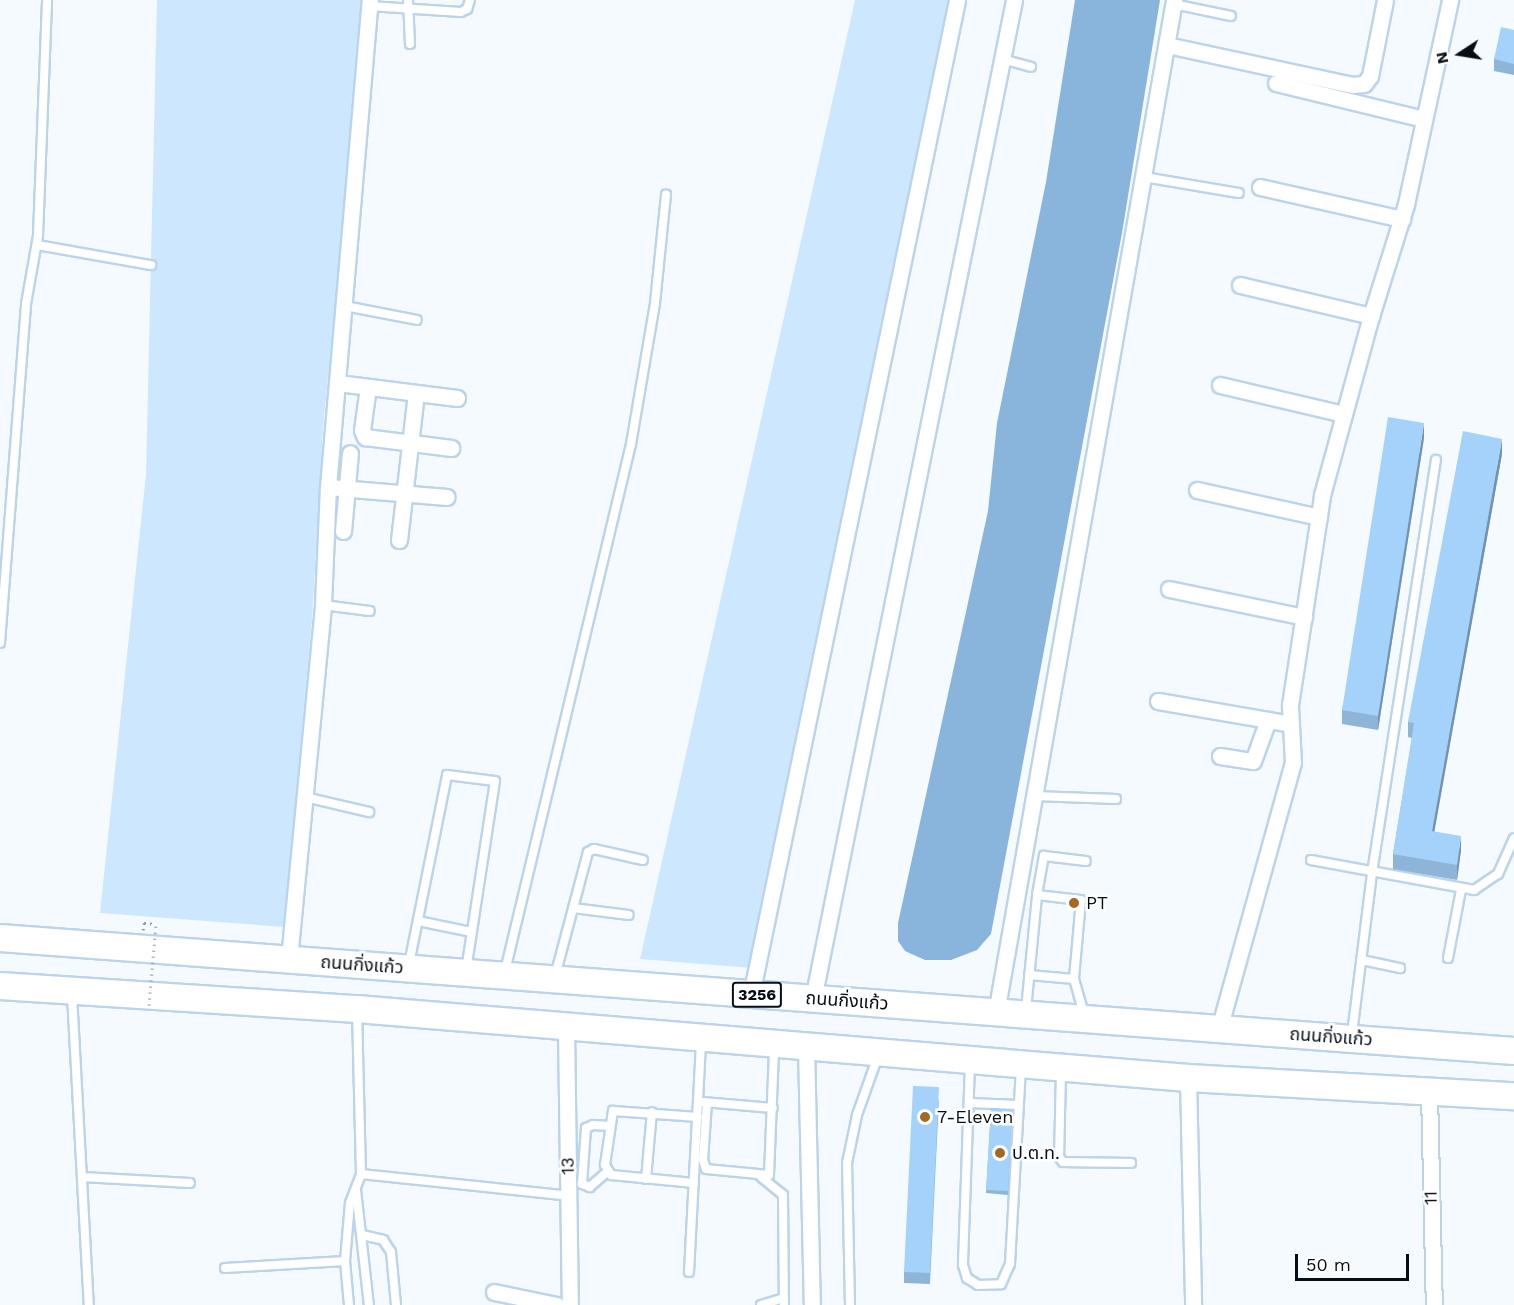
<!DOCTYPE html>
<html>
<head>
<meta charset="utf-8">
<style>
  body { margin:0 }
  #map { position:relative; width:1514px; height:1305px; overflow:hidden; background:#f5fafe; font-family:"Work Sans","Noto Sans Thai",sans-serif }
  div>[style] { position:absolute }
  .green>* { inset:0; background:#cce7ff }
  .water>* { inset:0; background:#89b4db }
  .path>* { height:3px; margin-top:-1.5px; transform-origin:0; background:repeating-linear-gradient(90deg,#90969b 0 1.5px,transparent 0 6px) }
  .roads { filter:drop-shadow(2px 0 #bcd4e9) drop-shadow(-2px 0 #bcd4e9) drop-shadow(0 2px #bcd4e9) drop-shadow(0 -2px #bcd4e9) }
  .lane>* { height:8px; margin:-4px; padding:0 4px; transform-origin:4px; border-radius:4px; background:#fff }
  .street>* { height:15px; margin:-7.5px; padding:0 7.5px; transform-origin:7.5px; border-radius:7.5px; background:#fff }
  .primary>* { height:26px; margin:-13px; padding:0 13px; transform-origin:13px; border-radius:13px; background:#fff }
  .path-bridge>* { height:3px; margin-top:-1.5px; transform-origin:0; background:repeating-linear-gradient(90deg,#90969b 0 1.5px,transparent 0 6px) }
  .wall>* { inset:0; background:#8eb5d7 }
  .shaded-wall>* { inset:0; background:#7493af }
  .building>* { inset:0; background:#a5d2fa }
  .dots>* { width:16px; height:16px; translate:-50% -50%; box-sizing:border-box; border:3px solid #fff; border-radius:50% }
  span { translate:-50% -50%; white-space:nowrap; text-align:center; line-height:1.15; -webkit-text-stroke:5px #fff; paint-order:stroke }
  .shield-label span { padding:2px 4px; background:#fff; border:2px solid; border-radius:4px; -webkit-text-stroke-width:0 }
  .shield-label { font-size:16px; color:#060e15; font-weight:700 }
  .poi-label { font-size:18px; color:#060e15 }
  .left { translate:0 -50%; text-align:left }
  .street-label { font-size:18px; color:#060e15 }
  .north { position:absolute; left:1430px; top:24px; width:60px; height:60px; -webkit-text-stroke:4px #fff; paint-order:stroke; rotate:258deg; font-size:16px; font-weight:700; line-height:24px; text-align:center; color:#060e15 }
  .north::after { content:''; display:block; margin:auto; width:21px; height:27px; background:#060e15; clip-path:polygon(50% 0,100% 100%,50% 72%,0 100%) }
  .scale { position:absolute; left:1295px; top:1254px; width:114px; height:27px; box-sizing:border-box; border:3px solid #060e15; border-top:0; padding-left:8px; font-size:18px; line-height:21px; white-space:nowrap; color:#060e15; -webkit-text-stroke:4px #fff; paint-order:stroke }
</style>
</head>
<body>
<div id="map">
  <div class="green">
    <i style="clip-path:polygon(157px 0,365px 0,323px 428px,312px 620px,284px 927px,100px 913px,146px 474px)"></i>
    <i style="clip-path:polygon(855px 0,952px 0,752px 968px,640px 959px)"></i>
  </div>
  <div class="water">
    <i style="clip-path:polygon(1075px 0,1160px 0,1122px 233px,991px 934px,977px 950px,951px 960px,925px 960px,905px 951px,898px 941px,898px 923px,988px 511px,997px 423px,1046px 182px)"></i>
  </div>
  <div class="path">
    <i style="left:143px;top:930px;width:7px;rotate:-82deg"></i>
    <i style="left:144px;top:923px;width:12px;rotate:5deg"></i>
  </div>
  <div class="roads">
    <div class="lane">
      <i style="left:408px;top:0;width:44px;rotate:87.4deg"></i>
      <i style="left:1173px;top:4px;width:59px;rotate:11.7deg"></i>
      <i style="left:369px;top:6px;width:92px;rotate:3.7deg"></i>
      <i style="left:461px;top:12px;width:7px;rotate:-27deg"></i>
      <i style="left:467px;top:9px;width:9px;rotate:-72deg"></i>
      <i style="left:1002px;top:59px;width:30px;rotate:15deg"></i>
      <i style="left:1144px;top:177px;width:96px;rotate:9.6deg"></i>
      <i style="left:37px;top:245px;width:116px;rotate:10deg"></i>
      <i style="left:345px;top:306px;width:73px;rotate:11deg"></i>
      <i style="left:323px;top:605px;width:47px;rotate:7.3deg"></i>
      <i style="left:0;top:643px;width:340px;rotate:-85.6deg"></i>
      <i style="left:26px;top:304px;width:69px;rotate:-80deg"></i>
      <i style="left:38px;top:236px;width:236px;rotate:-87.8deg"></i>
      <i style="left:1034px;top:796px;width:82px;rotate:2.1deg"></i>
      <i style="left:305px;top:797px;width:66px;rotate:13.2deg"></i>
      <i style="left:1311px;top:860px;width:166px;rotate:10.4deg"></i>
      <i style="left:1474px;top:890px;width:29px;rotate:-34deg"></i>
      <i style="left:1498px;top:874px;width:39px;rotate:-66deg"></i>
      <i style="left:1037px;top:895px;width:40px;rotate:-80deg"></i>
      <i style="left:1044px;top:856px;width:42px;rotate:6.8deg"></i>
      <i style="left:573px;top:908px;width:56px;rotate:7.1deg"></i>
      <i style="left:418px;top:921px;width:54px;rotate:11.7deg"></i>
      <i style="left:1448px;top:958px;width:69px;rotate:-79.2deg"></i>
      <i style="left:1362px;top:960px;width:39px;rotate:12deg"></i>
      <i style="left:409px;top:964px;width:193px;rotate:-78.6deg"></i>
      <i style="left:447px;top:775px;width:48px;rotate:7.1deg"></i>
      <i style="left:495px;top:781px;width:191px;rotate:98.7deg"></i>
      <i style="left:505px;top:971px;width:542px;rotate:-76.55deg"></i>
      <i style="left:631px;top:444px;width:143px;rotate:-80.3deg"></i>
      <i style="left:655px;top:303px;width:109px;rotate:-84.2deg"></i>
      <i style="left:1029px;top:975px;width:45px;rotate:5.1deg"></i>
      <i style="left:555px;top:976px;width:128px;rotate:-75.1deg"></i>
      <i style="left:588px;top:852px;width:7px;rotate:-27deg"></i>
      <i style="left:594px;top:849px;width:50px;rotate:12.7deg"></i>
      <i style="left:72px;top:995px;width:310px;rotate:86.9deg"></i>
      <i style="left:1026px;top:1010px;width:116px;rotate:-84.5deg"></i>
      <i style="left:1037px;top:895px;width:44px;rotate:6.5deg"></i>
      <i style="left:1081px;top:900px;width:79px;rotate:95.1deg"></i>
      <i style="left:1074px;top:979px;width:37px;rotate:74deg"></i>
      <i style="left:1352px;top:1034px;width:162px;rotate:-82.9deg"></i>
      <i style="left:1372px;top:873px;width:418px;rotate:-81.2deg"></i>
      <i style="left:970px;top:1063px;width:202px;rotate:92deg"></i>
      <i style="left:963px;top:1265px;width:14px;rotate:73deg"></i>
      <i style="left:967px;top:1278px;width:13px;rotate:32deg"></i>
      <i style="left:978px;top:1285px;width:23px;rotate:-2deg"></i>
      <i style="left:1001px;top:1284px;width:22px;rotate:-66deg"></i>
      <i style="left:1010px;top:1264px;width:196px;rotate:-86.8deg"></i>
      <i style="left:1061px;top:1071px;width:86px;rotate:91.3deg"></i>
      <i style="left:1059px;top:1157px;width:6px;rotate:51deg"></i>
      <i style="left:1063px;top:1162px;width:68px;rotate:0.8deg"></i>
      <i style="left:703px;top:1102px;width:70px;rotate:4.9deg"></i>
      <i style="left:707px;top:1103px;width:57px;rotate:94deg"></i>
      <i style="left:703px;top:1160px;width:9px;rotate:72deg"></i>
      <i style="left:706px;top:1169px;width:63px;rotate:5.4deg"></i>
      <i style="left:769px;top:1175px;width:127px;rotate:-87.7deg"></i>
      <i style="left:969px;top:1103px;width:50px;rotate:2.3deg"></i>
      <i style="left:607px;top:1172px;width:23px;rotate:139deg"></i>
      <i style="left:590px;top:1187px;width:9px;rotate:-159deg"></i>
      <i style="left:582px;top:1184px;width:56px;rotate:-85.9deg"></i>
      <i style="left:586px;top:1128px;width:8px;rotate:-23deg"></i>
      <i style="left:593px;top:1125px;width:17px;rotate:3deg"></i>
      <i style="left:361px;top:1174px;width:209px;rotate:6deg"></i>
      <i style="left:82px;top:1177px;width:108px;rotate:3.2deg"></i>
      <i style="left:761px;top:1177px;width:28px;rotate:39deg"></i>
      <i style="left:783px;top:1195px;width:110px;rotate:89.5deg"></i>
      <i style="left:646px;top:1179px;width:67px;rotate:-84.9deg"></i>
      <i style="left:694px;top:1183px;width:83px;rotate:-174.5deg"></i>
      <i style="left:611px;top:1175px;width:12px;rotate:-121deg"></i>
      <i style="left:605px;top:1165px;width:55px;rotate:-81.6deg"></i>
      <i style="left:613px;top:1111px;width:85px;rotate:4deg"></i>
      <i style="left:356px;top:1190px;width:116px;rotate:83.6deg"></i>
      <i style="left:362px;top:1235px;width:22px;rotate:13deg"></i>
      <i style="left:383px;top:1240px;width:14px;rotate:56deg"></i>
      <i style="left:391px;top:1252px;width:53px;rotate:84.6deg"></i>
      <i style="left:225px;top:1268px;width:120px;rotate:-3.3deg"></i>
      <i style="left:689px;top:1272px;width:230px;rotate:-87deg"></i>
      <i style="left:349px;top:1305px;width:44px;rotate:-95.2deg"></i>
      <i style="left:345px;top:1261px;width:58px;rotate:-85.1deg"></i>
      <i style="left:350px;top:1203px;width:31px;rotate:-69deg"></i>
      <i style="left:361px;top:1174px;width:162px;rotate:-91.4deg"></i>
      <i style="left:761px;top:1305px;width:24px;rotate:-17deg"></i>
      <i style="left:850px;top:1305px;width:142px;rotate:-91.2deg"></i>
      <i style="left:847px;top:1163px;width:49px;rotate:-78.2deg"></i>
      <i style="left:857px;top:1115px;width:63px;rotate:-70.4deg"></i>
    </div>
    <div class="street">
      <i style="left:1167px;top:45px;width:189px;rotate:12.2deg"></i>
      <i style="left:1352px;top:85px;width:12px;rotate:-5deg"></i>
      <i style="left:1364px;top:84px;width:10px;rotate:-53deg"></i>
      <i style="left:1370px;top:76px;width:77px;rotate:-78.8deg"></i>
      <i style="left:1276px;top:83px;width:152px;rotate:13.7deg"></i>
      <i style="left:1260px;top:187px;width:146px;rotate:12.7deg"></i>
      <i style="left:1240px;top:285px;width:135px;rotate:13.3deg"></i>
      <i style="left:338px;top:383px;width:120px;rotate:7.2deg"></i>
      <i style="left:1220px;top:385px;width:127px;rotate:13.2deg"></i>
      <i style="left:368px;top:387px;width:43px;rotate:97.9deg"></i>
      <i style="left:362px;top:430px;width:8px;rotate:67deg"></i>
      <i style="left:365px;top:437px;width:87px;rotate:7.3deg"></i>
      <i style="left:328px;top:487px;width:119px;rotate:4.8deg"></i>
      <i style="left:1197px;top:490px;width:125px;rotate:12.5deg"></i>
      <i style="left:343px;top:531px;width:78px;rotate:-84.9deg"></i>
      <i style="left:399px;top:540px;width:148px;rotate:-83.4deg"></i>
      <i style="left:1169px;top:589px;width:138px;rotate:11.7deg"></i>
      <i style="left:1158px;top:701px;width:135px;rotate:9.8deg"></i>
      <i style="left:1220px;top:756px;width:33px;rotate:9deg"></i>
      <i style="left:1253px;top:761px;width:44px;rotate:-69.9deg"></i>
      <i style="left:289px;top:959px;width:356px;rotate:-84.5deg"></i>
      <i style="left:323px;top:605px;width:118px;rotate:-87.6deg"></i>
      <i style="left:328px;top:487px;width:489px;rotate:-85.1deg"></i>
      <i style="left:751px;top:995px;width:1016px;rotate:-78.3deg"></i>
      <i style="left:813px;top:999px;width:1019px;rotate:-78.62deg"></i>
      <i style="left:996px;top:1013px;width:1029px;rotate:-80.03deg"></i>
      <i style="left:566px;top:1028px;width:277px;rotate:89.2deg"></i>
      <i style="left:1219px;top:1029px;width:276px;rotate:-74.5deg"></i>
      <i style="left:1293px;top:763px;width:58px;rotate:-93deg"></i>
      <i style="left:1290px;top:705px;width:212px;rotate:-81.3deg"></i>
      <i style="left:1322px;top:495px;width:186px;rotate:-74.7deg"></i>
      <i style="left:1371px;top:316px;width:117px;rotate:-72.6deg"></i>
      <i style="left:1406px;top:204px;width:209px;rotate:-77.8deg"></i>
      <i style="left:806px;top:1047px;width:258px;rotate:88.7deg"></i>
      <i style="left:1188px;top:1078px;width:227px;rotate:88.7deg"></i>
      <i style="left:1429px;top:1091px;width:214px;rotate:88.7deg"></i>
      <i style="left:494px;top:1292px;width:64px;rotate:11.7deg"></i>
    </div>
    <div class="primary">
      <i style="left:0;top:938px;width:1518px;rotate:4.27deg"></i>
      <i style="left:0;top:986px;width:358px;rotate:3.7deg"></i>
      <i style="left:357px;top:1009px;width:834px;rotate:4.75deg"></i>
      <i style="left:1188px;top:1078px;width:326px;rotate:3.2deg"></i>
    </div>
  </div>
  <div class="path-bridge">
    <i style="left:149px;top:1005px;width:81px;rotate:-85.1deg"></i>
  </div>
  <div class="wall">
    <i style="clip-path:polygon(1514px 30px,1514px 75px,1494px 71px,1494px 59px)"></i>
    <i style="clip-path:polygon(1424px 438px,1378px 730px,1342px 724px,1342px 710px)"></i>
    <i style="clip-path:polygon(1502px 454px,1434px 831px,1461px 850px,1457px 880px,1393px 869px,1393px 854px,1412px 738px,1408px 737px,1408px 722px)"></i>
    <i style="clip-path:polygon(939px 1098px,930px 1284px,904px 1283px,904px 1272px)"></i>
    <i style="clip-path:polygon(991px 1108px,1012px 1110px,1008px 1195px,986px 1193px)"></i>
  </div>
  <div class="shaded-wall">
    <i style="clip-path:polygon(1424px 423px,1424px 438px,1378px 730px,1378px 716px)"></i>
    <i style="clip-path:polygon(1502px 439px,1502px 454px,1432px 845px,1432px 831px)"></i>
    <i style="clip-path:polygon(1461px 836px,1461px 850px,1457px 880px,1457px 865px)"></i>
  </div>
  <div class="building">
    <i style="clip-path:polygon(1501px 27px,1514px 30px,1514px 64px,1494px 59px)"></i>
    <i style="clip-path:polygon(1388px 417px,1424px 423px,1378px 716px,1342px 710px)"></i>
    <i style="clip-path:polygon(1463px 431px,1502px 439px,1432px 831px,1461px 836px,1457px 865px,1393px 854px,1414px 723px,1408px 722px)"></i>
    <i style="clip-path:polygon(913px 1086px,939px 1087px,930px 1273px,904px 1272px)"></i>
    <i style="clip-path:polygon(991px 1108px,1012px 1110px,1008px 1191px,986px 1190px)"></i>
  </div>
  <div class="dots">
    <i style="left:1074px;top:903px;background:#a26927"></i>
    <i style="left:925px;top:1117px;background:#a26927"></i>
    <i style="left:1000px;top:1153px;background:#a26927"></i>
  </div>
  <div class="shield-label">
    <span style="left:757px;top:995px">3256</span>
  </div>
  <div class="poi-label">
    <span class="left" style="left:1086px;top:903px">PT</span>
    <span class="left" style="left:937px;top:1117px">7-Eleven</span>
    <span class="left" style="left:1012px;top:1153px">ป.ต.ท.</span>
  </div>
  <div class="street-label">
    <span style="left:362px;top:965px;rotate:4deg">ถนนกิ่งแก้ว</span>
    <span style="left:847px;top:1001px;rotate:4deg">ถนนกิ่งแก้ว</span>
    <span style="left:1331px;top:1037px;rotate:4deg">ถนนกิ่งแก้ว</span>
    <span style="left:568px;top:1166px;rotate:-91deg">13</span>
    <span style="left:1431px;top:1198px;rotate:-91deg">11</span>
  </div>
  <div class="north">N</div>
  <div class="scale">50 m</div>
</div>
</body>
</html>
